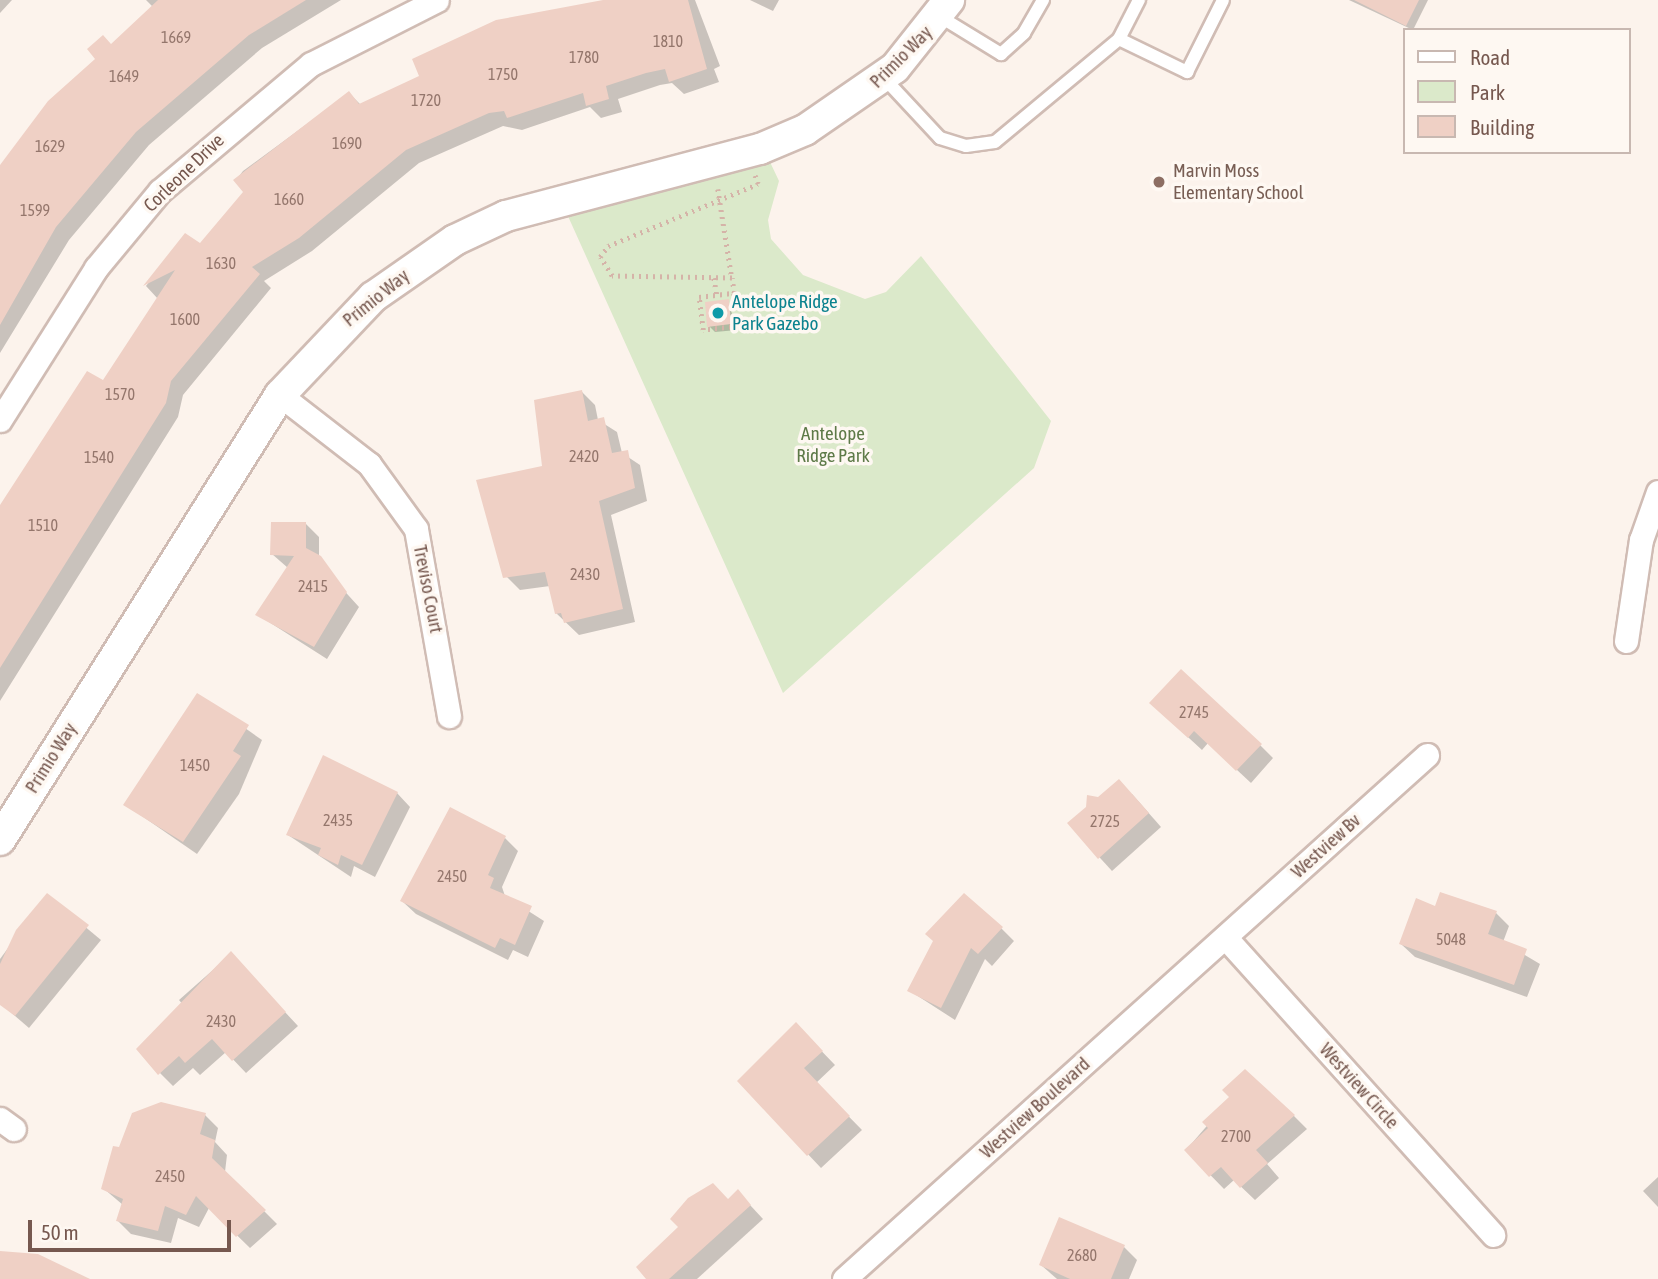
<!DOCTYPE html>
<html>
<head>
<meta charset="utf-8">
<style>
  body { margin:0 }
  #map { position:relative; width:1658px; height:1279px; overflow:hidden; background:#fcf3ec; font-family:"Asap Condensed",sans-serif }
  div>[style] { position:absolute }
  .green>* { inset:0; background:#dbe9ca }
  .shadow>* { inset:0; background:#0003 }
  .building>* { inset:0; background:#efd0c5 }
  .path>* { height:4.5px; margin-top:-2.25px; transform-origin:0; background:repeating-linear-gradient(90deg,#d5b3a8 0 2px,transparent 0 7px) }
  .roads { filter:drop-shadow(2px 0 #d0bcb4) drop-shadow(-2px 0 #d0bcb4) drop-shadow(0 2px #d0bcb4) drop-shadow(0 -2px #d0bcb4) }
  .service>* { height:12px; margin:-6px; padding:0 6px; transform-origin:6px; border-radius:6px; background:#fff }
  .minor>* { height:23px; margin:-11.5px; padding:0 11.5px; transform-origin:11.5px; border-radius:11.5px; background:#fff }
  .tertiary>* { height:30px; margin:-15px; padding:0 15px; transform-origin:15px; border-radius:15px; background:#fff }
  .dots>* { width:19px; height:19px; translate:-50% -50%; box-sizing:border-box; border:4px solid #fef8f2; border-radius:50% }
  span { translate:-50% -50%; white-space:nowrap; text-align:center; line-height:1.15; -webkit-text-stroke:7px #fef8f2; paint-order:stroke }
  .number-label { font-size:16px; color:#94766c }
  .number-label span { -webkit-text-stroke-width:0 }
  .street-label { font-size:19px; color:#76584f }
  .education-label { font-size:19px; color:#785e54 }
  .left { translate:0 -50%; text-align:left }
  .culture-label { font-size:19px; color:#0d838f }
  .park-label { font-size:19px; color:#5e7a48 }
  .legend { position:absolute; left:1403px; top:28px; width:228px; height:126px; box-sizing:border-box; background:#fef8f2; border:2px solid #c8b8b1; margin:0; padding:9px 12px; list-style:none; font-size:21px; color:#76584f }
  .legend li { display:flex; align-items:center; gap:14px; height:35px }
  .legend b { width:35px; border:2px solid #c8b8b1 }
  .scale { position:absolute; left:28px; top:1220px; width:203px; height:32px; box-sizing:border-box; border:4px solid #76584f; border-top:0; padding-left:9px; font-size:21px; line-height:24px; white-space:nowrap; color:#76584f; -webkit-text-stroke:5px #fef8f2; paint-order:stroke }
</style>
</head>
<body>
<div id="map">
  <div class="green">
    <i style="clip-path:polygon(770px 162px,779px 181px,768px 220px,771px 239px,803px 275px,865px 299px,886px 292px,921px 256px,1051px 421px,1034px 468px,783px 693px,567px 214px)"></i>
  </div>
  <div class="shadow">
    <i style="clip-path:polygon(0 0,12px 0,0 13px)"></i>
    <i style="clip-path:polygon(146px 0,341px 0,262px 48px,149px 145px,69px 240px,0 353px,0 166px,153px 7px)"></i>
    <i style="clip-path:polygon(622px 0,695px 0,720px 66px,714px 69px,719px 82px,684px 94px,672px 83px,660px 85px,618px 99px,622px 112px,601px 118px,590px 107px,522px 130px,503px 126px,419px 163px,312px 251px,264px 281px,271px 288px,183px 395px,178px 417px,0 701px,0 510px,103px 382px,158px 299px,146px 286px,186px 235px,200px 246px,245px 192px,236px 180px,243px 171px,349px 93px,361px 105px,421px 77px,496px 21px)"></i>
    <i style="clip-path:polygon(750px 0,779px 0,773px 11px)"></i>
    <i style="clip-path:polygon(1349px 0,1428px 0,1413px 30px)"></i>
    <i style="clip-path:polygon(728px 301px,737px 330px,715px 332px,709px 326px)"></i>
    <i style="clip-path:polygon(582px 392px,595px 405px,598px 420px,617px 432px,622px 453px,640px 465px,647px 501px,611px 515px,635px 622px,579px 635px,556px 613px,550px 586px,520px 590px,507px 577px,544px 467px)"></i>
    <i style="clip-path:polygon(306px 524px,319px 537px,319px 563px,359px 607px,327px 659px,258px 615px,288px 568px,272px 554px)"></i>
    <i style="clip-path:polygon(198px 695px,262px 740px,239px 794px,197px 854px,126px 805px)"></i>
    <i style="clip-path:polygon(1165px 716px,1260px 745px,1273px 758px,1251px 783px,1208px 743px,1202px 750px)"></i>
    <i style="clip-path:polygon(397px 793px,410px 807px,375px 877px,354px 866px,351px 877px,288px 835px)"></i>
    <i style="clip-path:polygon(1132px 794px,1161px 827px,1112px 871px,1069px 824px,1098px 799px)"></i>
    <i style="clip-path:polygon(505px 838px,518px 851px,502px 887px,505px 896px,544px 921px,528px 957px,513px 950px,508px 960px,416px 914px,402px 901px)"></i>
    <i style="clip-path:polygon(47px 895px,101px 940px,29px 1028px,0 1003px,0 959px)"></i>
    <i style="clip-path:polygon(1436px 908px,1496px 913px,1509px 926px,1503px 942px,1540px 964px,1527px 997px,1415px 957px,1401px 944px)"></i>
    <i style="clip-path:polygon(1001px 928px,1014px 941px,992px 966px,985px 959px,955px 1020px,910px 991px,935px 941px)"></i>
    <i style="clip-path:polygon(231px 954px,298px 1026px,246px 1073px,226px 1052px,200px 1075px,193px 1068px,173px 1086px,160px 1073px,185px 1007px,179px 1000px)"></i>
    <i style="clip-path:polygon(809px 1038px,835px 1065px,816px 1083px,862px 1130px,821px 1168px,739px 1081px)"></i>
    <i style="clip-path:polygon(1231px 1098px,1294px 1116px,1307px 1129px,1267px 1164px,1279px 1178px,1255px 1200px,1234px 1180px,1224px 1189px,1186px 1150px)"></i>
    <i style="clip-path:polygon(205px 1115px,218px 1128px,215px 1142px,227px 1155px,225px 1172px,277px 1224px,250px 1248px,209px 1208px,199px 1227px,178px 1218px,171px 1243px,131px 1234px,118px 1221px,123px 1205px,103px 1188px)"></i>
    <i style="clip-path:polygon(1658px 1177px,1658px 1207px,1643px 1191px)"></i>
    <i style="clip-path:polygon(738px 1192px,763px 1219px,697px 1279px,649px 1279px)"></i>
    <i style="clip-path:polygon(1124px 1247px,1137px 1260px,1129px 1279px,1057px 1279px,1041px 1265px)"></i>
  </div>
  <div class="building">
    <i style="clip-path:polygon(158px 0,306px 0,249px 35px,136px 132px,56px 227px,0 325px,0 165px,48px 101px,95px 59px,87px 49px,103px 35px,111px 44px)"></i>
    <i style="clip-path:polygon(603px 0,688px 0,707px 69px,669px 82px,665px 69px,646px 73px,606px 86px,609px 99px,586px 106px,583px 93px,507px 118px,504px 111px,489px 113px,406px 150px,299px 238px,252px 267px,260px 274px,171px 381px,166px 403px,0 668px,0 505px,87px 371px,103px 380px,175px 270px,143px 286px,185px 233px,200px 243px,243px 192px,233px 180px,349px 91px,359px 104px,419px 76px,412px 59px,496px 20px)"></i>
    <i style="clip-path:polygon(1354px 0,1419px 0,1406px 26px)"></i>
    <i style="clip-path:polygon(729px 299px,731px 324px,707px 327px,705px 302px)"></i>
    <i style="clip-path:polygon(582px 390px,588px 421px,604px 417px,612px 453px,628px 450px,635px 488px,599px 501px,623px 609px,564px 623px,561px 613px,555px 614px,545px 572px,503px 578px,476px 480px,542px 466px,534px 400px)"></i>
    <i style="clip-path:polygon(271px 522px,306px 522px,306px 548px,321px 556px,347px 592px,314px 647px,255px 615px,294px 556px,270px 555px)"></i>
    <i style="clip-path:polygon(1181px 669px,1262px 744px,1236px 771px,1194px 731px,1188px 738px,1149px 703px)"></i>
    <i style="clip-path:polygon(197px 693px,249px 725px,233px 751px,241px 756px,183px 842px,123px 805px)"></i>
    <i style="clip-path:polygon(323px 755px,398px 792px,362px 865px,341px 855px,338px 865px,318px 855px,321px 848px,286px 835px)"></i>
    <i style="clip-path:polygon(1119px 779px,1149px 813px,1098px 859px,1067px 823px,1086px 807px,1087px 795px,1098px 797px)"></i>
    <i style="clip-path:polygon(450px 807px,506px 836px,488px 875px,494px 878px,490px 888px,532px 906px,515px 945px,500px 938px,495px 948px,400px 901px)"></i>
    <i style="clip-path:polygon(1440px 892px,1497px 911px,1488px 934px,1527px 949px,1514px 985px,1399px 944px,1416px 898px,1435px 906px)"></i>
    <i style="clip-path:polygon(47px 893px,89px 925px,15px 1016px,0 1005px,0 964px,16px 930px)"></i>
    <i style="clip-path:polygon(964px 893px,1003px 927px,978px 954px,971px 948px,941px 1008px,907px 991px,933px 941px,925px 934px)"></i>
    <i style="clip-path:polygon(231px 951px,286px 1012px,232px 1061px,212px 1039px,185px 1063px,179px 1056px,158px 1075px,136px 1049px)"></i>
    <i style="clip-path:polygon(796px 1022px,823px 1051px,804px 1068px,850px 1116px,807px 1156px,737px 1081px)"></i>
    <i style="clip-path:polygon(1245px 1069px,1295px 1115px,1256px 1150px,1268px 1163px,1240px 1188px,1221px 1167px,1209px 1177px,1184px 1150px,1208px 1128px,1202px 1122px,1229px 1097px,1222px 1090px)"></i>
    <i style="clip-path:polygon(161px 1102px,206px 1113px,200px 1134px,215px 1140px,212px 1158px,266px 1210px,236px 1237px,196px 1196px,186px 1215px,165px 1206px,158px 1231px,116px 1221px,123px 1199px,101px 1189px,113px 1146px,119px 1147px,132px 1113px)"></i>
    <i style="clip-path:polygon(713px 1183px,728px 1199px,738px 1189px,751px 1205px,669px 1279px,646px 1279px,636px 1267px,678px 1227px,670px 1219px,688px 1198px)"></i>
    <i style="clip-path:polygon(1059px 1217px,1125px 1245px,1111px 1279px,1070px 1279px,1039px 1265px)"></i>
    <i style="clip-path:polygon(0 1251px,38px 1254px,90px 1279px,0 1279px)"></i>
  </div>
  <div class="path">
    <i style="left:718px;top:189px;width:90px;rotate:81.1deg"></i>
    <i style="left:714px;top:278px;width:17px;rotate:80deg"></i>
    <i style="left:734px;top:293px;width:15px;rotate:-98deg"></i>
    <i style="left:732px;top:278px;width:120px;rotate:-179deg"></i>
    <i style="left:612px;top:276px;width:22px;rotate:-122deg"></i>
    <i style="left:600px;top:257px;width:14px;rotate:-54deg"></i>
    <i style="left:608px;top:246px;width:162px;rotate:-22.5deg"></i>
    <i style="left:758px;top:184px;width:9px;rotate:-111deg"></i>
    <i style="left:734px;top:293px;width:33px;rotate:83deg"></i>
    <i style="left:738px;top:326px;width:35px;rotate:173deg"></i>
    <i style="left:703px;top:330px;width:33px;rotate:-97deg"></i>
    <i style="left:699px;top:297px;width:35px;rotate:-7deg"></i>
  </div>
  <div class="roads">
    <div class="service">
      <i style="left:939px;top:16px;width:73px;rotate:31.5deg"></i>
      <i style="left:1001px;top:54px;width:31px;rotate:-42deg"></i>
      <i style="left:1024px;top:33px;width:38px;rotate:-60deg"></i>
      <i style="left:1119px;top:39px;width:76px;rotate:25.9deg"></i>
      <i style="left:1187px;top:72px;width:80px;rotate:-63.4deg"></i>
      <i style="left:884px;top:78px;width:82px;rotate:47deg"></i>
      <i style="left:940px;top:138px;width:27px;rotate:17deg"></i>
      <i style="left:966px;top:146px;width:29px;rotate:-8deg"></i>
      <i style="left:995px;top:142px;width:161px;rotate:-39.7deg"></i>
      <i style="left:1119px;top:39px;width:44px;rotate:-62.9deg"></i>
    </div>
    <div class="minor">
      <i style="left:280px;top:395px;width:113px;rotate:37.8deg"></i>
      <i style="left:369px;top:464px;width:80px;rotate:54.1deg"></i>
      <i style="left:416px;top:529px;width:190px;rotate:80deg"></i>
      <i style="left:0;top:420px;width:180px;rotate:-57.7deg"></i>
      <i style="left:96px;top:268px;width:100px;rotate:-50.3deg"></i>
      <i style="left:160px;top:191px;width:197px;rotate:-40.1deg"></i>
      <i style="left:311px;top:64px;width:141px;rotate:-26.9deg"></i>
      <i style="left:1626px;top:641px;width:102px;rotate:-81.6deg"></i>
      <i style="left:1641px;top:540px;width:51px;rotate:-70.5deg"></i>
      <i style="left:1225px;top:937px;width:401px;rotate:48deg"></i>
      <i style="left:0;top:1119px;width:17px;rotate:36deg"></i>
      <i style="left:844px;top:1279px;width:784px;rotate:-41.95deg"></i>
    </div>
    <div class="tertiary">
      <i style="left:0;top:840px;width:526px;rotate:-57.82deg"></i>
      <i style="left:280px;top:395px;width:135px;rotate:-46.5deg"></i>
      <i style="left:373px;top:297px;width:100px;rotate:-34.8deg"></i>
      <i style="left:455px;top:240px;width:56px;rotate:-25.2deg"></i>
      <i style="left:506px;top:216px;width:263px;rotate:-14.8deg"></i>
      <i style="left:760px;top:149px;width:49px;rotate:-22.9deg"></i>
      <i style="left:805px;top:130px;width:109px;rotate:-34.6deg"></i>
      <i style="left:895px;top:68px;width:87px;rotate:-51.5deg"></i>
    </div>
  </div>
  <div class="dots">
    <i style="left:1159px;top:182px;background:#8d6e63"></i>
    <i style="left:718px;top:313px;background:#0f9aa8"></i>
  </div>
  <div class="number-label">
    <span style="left:176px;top:37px">1669</span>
    <span style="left:668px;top:41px">1810</span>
    <span style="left:584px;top:57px">1780</span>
    <span style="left:503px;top:74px">1750</span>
    <span style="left:124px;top:76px">1649</span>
    <span style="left:426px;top:100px">1720</span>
    <span style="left:347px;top:143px">1690</span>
    <span style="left:50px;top:146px">1629</span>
    <span style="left:289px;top:199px">1660</span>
    <span style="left:35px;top:210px">1599</span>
    <span style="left:221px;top:263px">1630</span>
    <span style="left:185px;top:319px">1600</span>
    <span style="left:120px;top:394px">1570</span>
    <span style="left:584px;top:456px">2420</span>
    <span style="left:99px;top:457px">1540</span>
    <span style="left:43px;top:525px">1510</span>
    <span style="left:585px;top:574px">2430</span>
    <span style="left:313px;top:586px">2415</span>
    <span style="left:1194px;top:712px">2745</span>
    <span style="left:195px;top:765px">1450</span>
    <span style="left:338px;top:820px">2435</span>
    <span style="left:1105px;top:821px">2725</span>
    <span style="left:452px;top:876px">2450</span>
    <span style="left:1451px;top:939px">5048</span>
    <span style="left:221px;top:1021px">2430</span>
    <span style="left:1236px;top:1136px">2700</span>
    <span style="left:170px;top:1176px">2450</span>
    <span style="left:1082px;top:1255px">2680</span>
  </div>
  <div class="street-label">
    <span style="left:901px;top:57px;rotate:-45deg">Primio Way</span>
    <span style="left:184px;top:173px;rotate:-44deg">Corleone Drive</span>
    <span style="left:376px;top:298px;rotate:-39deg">Primio Way</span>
    <span style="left:428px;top:589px;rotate:79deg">Treviso Court</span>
    <span style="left:51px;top:758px;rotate:-58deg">Primio Way</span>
    <span style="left:1326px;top:846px;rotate:-42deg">Westview Bv</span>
    <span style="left:1359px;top:1086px;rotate:48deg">Westview Circle</span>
    <span style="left:1035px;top:1108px;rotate:-42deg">Westview Boulevard</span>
  </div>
  <div class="education-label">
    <span class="left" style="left:1173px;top:182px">Marvin Moss<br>Elementary School</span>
  </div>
  <div class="culture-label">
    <span class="left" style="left:732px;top:313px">Antelope Ridge<br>Park Gazebo</span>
  </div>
  <div class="park-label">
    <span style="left:833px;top:445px">Antelope<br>Ridge Park</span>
  </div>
  <ul class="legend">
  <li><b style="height:9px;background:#fff"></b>Road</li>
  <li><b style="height:19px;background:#dbe9ca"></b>Park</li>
  <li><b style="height:19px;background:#efd0c5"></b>Building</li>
  </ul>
  <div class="scale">50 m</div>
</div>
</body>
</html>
